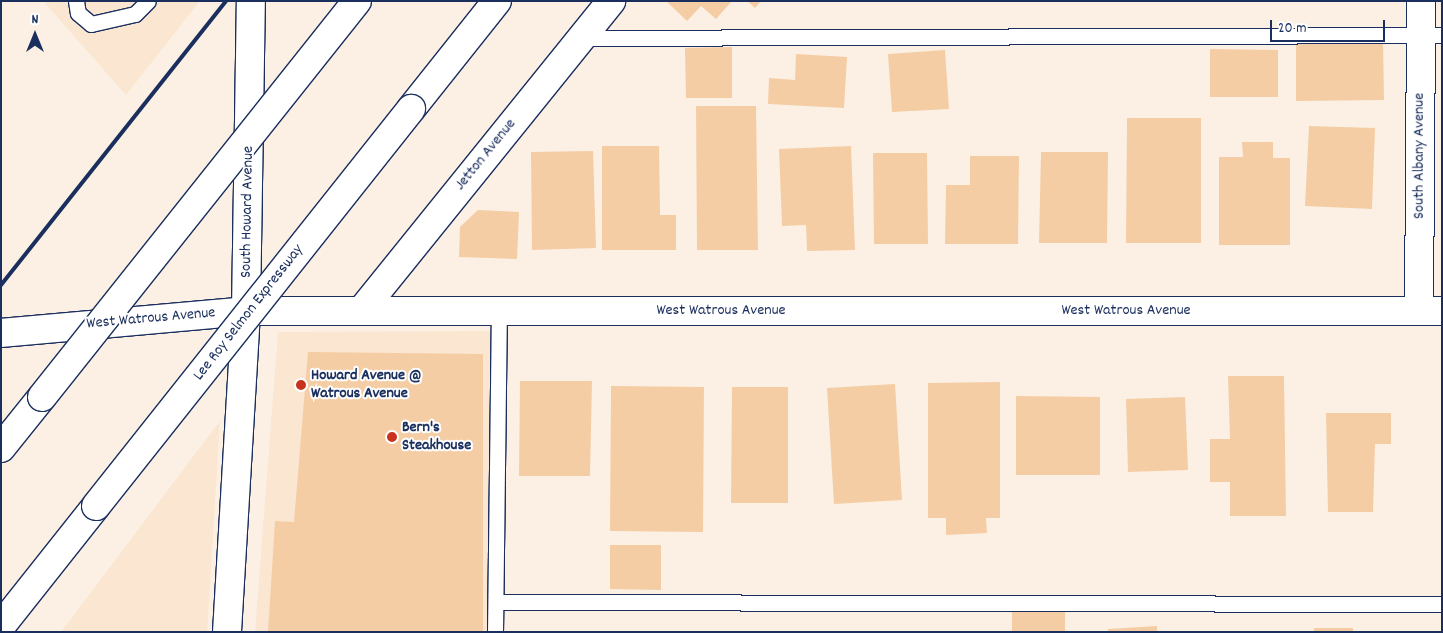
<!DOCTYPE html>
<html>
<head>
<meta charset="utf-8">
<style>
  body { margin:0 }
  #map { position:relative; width:1443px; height:633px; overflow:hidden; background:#fcf0e4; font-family:Dekko,sans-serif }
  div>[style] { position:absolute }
  .built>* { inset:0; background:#fae6d1 }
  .building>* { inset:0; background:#f4cda4 }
  .roads { filter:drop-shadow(1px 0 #1b2f5e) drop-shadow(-1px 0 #1b2f5e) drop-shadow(0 1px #1b2f5e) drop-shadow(0 -1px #1b2f5e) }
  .lane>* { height:15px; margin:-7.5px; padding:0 7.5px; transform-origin:7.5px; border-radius:7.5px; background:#fff }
  .street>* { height:28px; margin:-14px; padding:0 14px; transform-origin:14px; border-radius:14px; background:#fff }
  .secondary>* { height:28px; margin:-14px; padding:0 14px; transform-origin:14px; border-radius:14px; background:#fff }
  .highway>* { height:28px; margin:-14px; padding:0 14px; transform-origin:14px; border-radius:14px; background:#fff }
  .rail>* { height:4px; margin:-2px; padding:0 2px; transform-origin:2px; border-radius:2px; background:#1b2f5e }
  .bridges { filter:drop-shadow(1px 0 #1b2f5e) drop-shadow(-1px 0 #1b2f5e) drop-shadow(0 1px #1b2f5e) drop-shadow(0 -1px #1b2f5e) }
  .highway-bridge>* { height:28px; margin:-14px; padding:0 14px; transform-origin:14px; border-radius:14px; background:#fff }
  .dots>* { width:14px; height:14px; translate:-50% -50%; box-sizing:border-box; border:2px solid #fff; border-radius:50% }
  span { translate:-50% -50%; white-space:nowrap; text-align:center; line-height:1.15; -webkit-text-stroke:4px #fff; paint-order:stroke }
  .street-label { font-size:16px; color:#1b2f5e }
  .poi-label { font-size:16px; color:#1b2f5e; font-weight:700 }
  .left { translate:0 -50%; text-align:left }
  .frame { position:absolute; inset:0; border:2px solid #1b2f5e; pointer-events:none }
  .north { position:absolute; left:10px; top:10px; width:50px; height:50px; -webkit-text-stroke:4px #fff; paint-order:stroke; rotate:0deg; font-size:14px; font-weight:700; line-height:20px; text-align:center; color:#1b2f5e }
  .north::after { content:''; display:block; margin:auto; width:18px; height:22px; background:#1b2f5e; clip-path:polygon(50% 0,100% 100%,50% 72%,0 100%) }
  .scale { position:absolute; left:1270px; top:20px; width:115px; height:22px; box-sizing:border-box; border:2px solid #1b2f5e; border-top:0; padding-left:6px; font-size:15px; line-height:18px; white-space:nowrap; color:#1b2f5e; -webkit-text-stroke:4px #fff; paint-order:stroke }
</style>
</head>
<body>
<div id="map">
  <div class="built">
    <i style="clip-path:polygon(43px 1px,200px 1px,126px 95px)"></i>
    <i style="clip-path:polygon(493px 331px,489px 632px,255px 632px,278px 332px)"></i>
    <i style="clip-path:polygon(220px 421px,207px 632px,61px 632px)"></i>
  </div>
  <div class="building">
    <i style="clip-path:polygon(666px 1px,732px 1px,716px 19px,701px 6px,687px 21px)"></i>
    <i style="clip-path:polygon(747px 1px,761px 1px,755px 8px)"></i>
    <i style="clip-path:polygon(1383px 39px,1384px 100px,1296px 101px,1296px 40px)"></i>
    <i style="clip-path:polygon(732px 47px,732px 98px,686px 98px,685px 48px)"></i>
    <i style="clip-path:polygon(1210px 49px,1278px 50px,1278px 97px,1210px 97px)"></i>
    <i style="clip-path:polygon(945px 50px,949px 109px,892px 112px,888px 54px)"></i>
    <i style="clip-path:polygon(796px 54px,847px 57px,844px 108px,768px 104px,769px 78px,795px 80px)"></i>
    <i style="clip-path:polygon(696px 106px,756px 106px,758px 250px,697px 250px)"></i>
    <i style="clip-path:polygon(1127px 118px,1201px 118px,1201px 243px,1126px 243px)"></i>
    <i style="clip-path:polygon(1309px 126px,1375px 128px,1372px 209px,1305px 206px)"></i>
    <i style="clip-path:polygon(1242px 142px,1273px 142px,1273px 158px,1290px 158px,1290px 245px,1219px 245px,1219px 157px,1243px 157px)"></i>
    <i style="clip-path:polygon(602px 146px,659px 146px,660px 215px,676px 215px,676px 250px,602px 250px)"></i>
    <i style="clip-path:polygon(851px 146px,855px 250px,807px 251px,806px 225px,782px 226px,779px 149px)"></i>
    <i style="clip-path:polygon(593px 151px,596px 248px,532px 250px,531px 152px)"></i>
    <i style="clip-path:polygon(1041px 152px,1108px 152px,1107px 243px,1039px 243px)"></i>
    <i style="clip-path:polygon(873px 153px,927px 153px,928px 244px,874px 244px)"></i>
    <i style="clip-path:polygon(970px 156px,1019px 156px,1018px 244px,945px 244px,946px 185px,970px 185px)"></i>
    <i style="clip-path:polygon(478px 210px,519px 212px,517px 259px,459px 257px,460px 227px)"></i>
    <i style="clip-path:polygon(308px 352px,483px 354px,483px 632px,268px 632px,275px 521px,294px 522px)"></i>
    <i style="clip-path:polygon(1228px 376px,1284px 376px,1286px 516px,1230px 516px,1230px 482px,1210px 482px,1210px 439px,1230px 439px)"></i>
    <i style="clip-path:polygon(520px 381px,592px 381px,590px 476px,519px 476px)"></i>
    <i style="clip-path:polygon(1000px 382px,1000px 518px,986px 518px,987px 533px,946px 535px,946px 518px,928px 518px,928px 383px)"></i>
    <i style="clip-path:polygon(895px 384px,902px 500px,834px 504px,827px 388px)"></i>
    <i style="clip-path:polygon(611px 386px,704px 387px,703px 532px,610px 531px)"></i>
    <i style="clip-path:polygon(732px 387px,788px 387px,788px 503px,731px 503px)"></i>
    <i style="clip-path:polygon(1016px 396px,1100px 397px,1100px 475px,1016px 475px)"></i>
    <i style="clip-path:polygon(1185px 397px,1188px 470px,1128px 472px,1126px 399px)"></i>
    <i style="clip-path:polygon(1326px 413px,1391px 413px,1391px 444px,1375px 444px,1373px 512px,1328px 512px)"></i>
    <i style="clip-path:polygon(610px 545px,661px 545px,661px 590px,610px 589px)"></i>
    <i style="clip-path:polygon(1012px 609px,1065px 610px,1065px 632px,1012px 632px)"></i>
    <i style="clip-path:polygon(1157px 626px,1157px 632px,1108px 632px,1108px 629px)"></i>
    <i style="clip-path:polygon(1314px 628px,1353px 628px,1353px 632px,1314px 632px)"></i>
  </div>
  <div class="roads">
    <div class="lane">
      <i style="left:76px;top:1px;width:12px;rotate:81deg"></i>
      <i style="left:78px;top:13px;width:17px;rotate:40deg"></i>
      <i style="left:91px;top:24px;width:45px;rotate:-12.8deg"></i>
      <i style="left:135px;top:14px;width:18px;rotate:-45deg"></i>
      <i style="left:581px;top:38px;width:861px;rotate:-0.2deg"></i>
      <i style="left:496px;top:602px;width:946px;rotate:0.12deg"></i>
      <i style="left:495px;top:632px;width:322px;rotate:-89.3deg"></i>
    </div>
    <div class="street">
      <i style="left:362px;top:310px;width:397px;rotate:-51.1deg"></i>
      <i style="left:1419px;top:311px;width:310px;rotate:-89.6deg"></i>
      <i style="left:1px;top:333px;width:246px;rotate:-5.1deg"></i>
      <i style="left:246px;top:311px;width:1196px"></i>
    </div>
    <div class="secondary">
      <i style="left:227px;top:632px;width:322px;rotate:-86.6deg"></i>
      <i style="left:246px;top:311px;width:310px;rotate:-89.1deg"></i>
    </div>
    <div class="highway">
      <i style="left:411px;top:109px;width:138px;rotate:-51.5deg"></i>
      <i style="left:1px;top:448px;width:65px;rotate:-51.2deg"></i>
      <i style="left:1px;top:626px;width:153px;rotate:-51.6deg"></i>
    </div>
  </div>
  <div class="rail">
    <i style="left:1px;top:285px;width:362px;rotate:-51.6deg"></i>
  </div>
  <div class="bridges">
    <div class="highway-bridge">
      <i style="left:42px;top:397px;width:506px;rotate:-51.5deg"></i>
      <i style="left:96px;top:506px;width:507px;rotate:-51.57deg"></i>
    </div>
  </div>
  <div class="dots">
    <i style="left:301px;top:385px;background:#c8321e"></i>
    <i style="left:392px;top:437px;background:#c8321e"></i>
  </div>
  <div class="street-label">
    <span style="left:486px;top:155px;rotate:-51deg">Jetton Avenue</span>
    <span style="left:1420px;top:156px;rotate:-90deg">South Albany Avenue</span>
    <span style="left:248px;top:212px;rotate:-89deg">South Howard Avenue</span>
    <span style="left:721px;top:311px">West Watrous Avenue</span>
    <span style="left:1126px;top:311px">West Watrous Avenue</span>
    <span style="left:249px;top:313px;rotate:-52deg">Lee Roy Selmon Expressway</span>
    <span style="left:151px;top:319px;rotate:-5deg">West Watrous Avenue</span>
  </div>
  <div class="poi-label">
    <span class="left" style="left:311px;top:385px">Howard Avenue @<br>Watrous Avenue</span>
    <span class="left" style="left:402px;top:437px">Bern's<br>Steakhouse</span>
  </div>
  <div class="frame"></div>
  <div class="north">N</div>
  <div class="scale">20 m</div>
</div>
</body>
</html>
